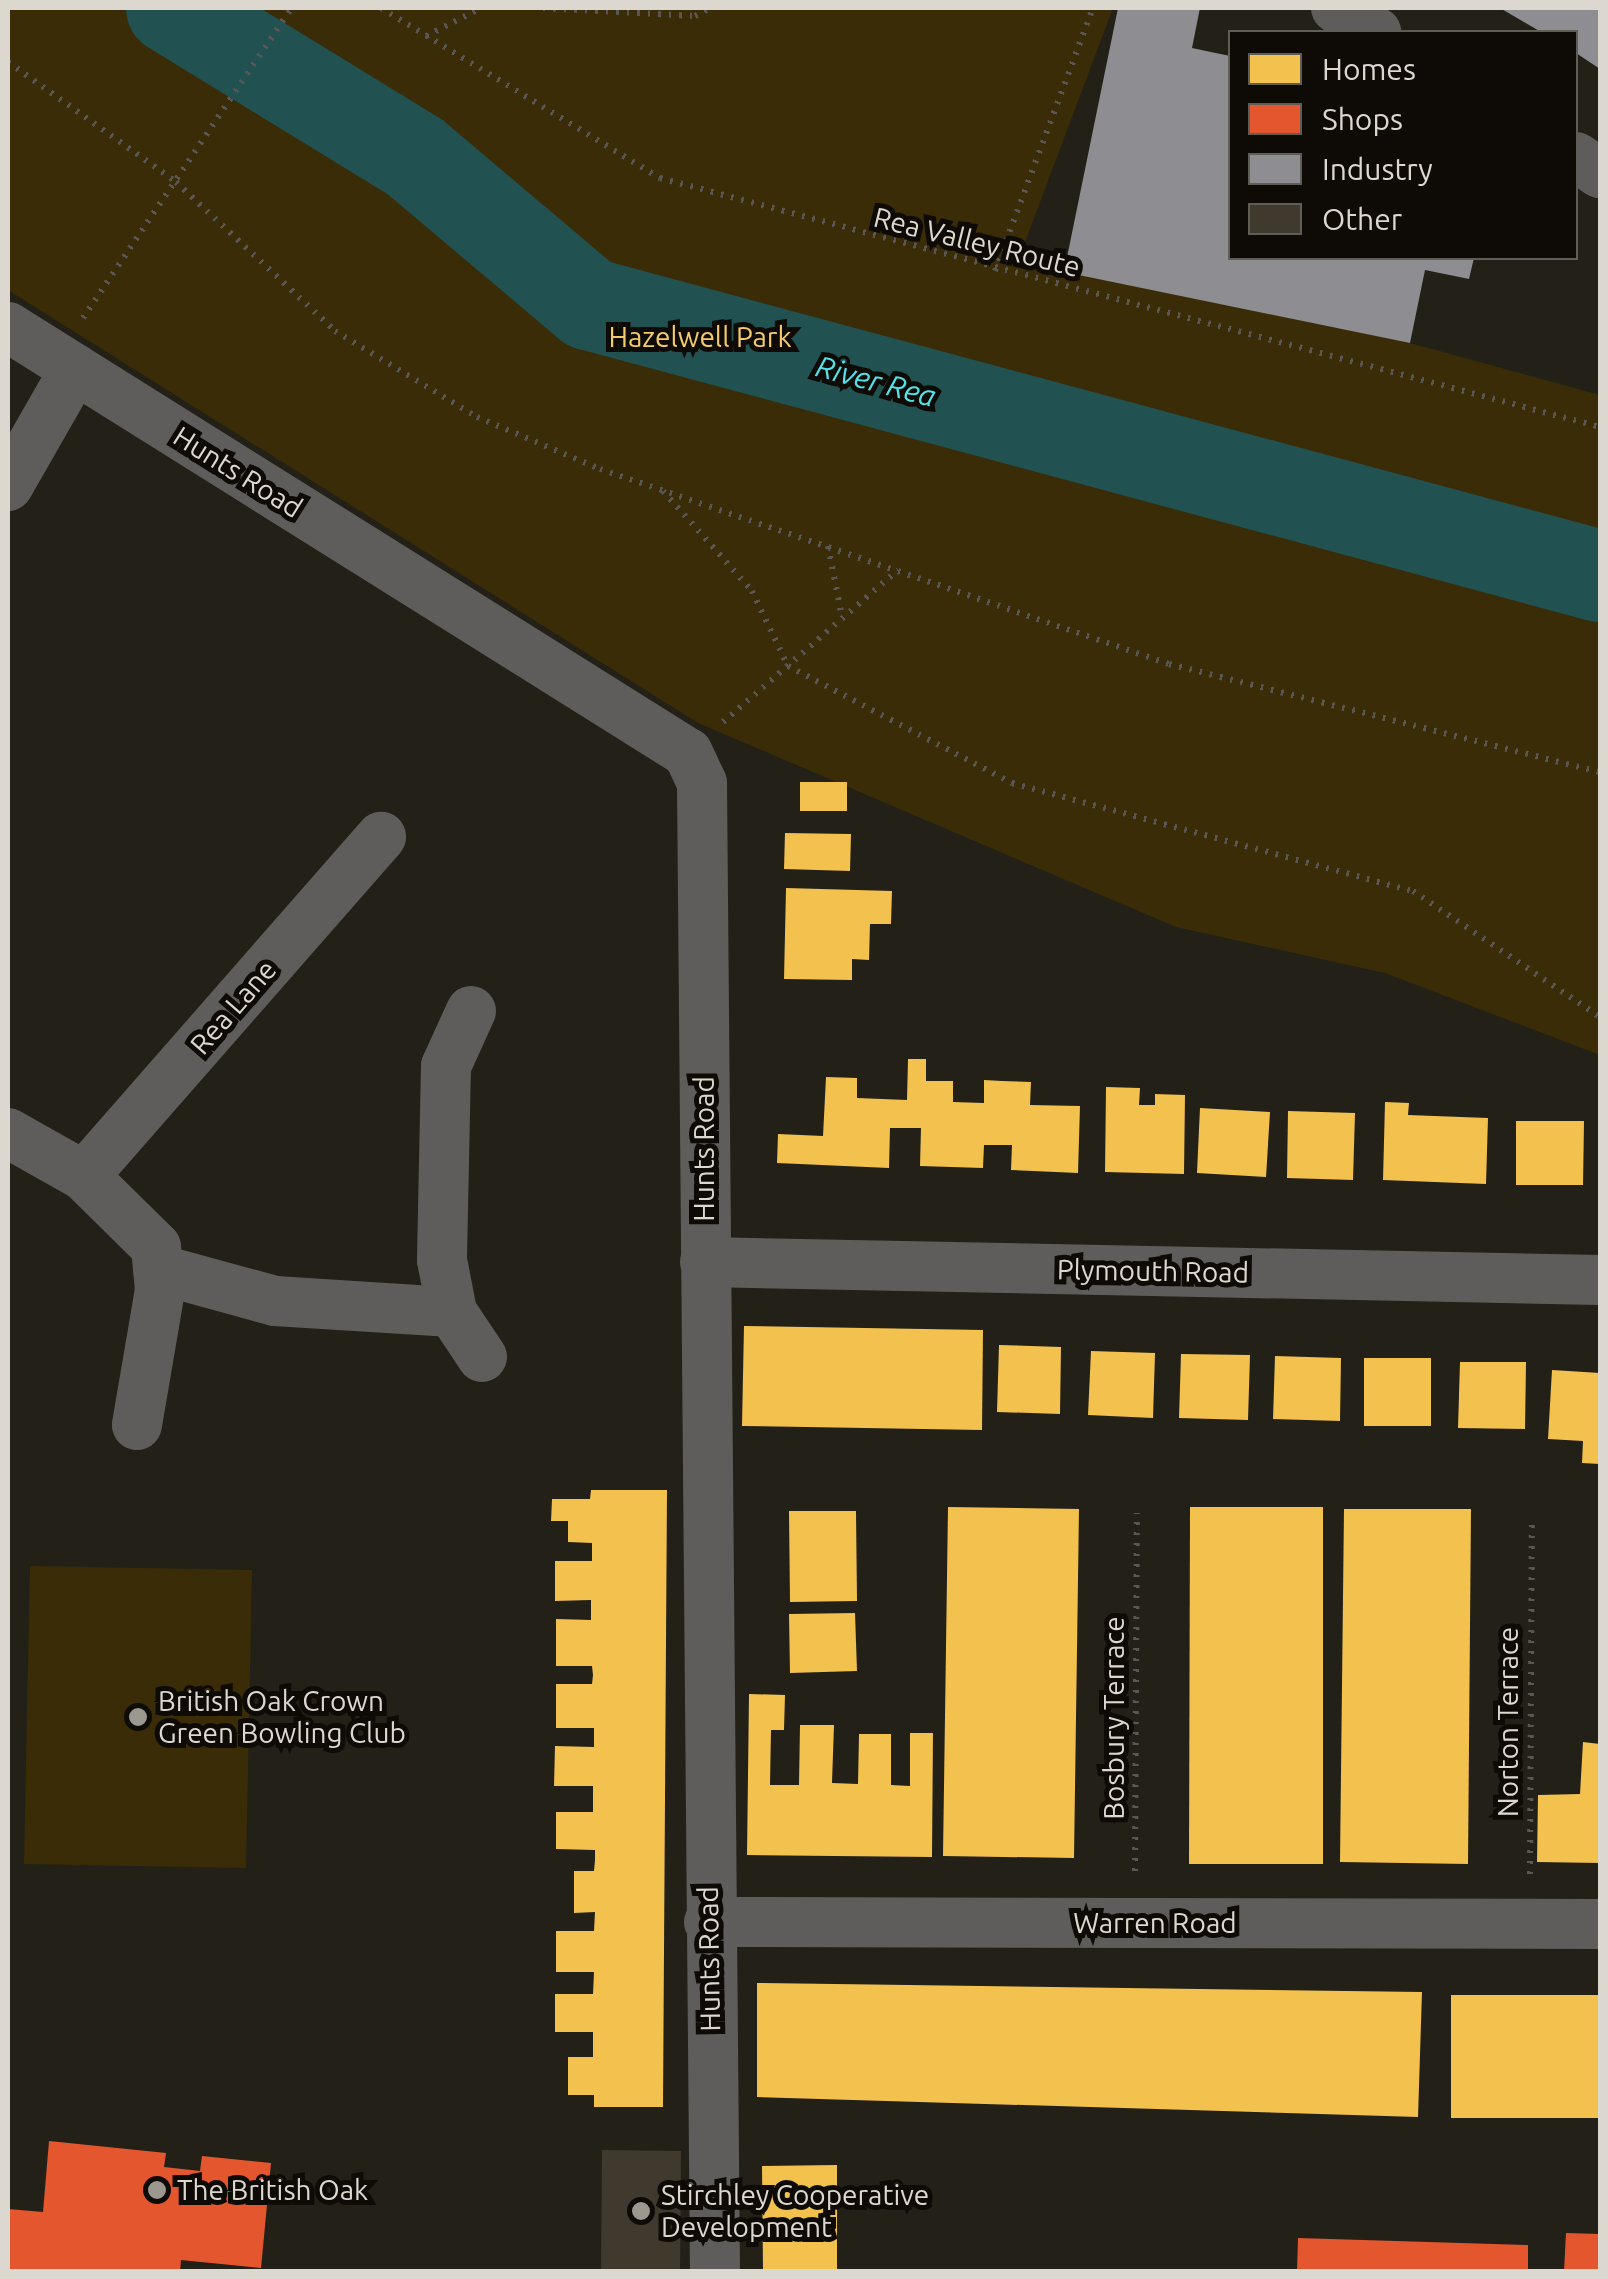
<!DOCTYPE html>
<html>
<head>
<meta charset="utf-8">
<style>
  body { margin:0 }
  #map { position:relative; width:1608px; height:2279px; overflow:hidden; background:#232018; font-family:Ubuntu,sans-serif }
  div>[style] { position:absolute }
  .green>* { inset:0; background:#3a2c06 }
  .homes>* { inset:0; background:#f2c14e }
  .shops>* { inset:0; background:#e4572e }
  .industry>* { inset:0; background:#8d8d92 }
  .river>* { height:92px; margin:-46px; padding:0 46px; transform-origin:46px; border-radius:46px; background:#225152 }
  .building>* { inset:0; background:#3f3a2d }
  .path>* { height:6px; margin-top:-3px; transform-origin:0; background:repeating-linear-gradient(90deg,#595654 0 2.5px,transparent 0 10.5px) }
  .minor>* { height:50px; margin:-25px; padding:0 25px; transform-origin:25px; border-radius:25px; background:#5f5d5c }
  .dots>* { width:28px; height:28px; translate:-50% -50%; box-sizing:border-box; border:5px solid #0e0b06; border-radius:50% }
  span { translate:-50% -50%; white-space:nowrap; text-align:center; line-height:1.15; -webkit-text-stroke:10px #0e0b06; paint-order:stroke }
  .street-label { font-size:28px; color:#dcd8d0 }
  .park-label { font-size:28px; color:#f3ca6c }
  .poi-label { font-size:28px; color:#dcd8d0 }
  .left { translate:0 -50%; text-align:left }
  .water-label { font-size:30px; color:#51e3e9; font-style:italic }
  .frame { position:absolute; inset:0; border:10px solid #dcd8d0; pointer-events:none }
  .legend { position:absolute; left:1228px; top:30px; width:350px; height:230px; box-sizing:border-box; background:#0e0b06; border:2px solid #605d57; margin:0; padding:12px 18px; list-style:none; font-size:30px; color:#dcd8d0 }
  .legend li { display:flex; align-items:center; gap:20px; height:50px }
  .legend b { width:50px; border:2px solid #605d57 }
</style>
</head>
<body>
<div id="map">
  <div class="green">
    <i style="clip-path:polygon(8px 8px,1113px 8px,1019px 258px,1410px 343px,1600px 395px,1600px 1055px,1385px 973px,1176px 927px,698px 723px,8px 290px)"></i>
    <i style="clip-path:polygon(30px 1566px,252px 1570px,246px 1868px,24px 1864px)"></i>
  </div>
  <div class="homes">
    <i style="clip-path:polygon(800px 782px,847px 782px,847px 811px,800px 811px)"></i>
    <i style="clip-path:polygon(785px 833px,851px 834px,850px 871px,784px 869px)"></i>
    <i style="clip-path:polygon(786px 888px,892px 891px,891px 924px,870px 924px,869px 960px,852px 959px,852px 980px,784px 979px)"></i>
    <i style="clip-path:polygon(908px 1059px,926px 1059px,926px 1081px,953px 1081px,953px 1102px,984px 1103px,984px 1080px,1002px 1081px,1031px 1082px,1030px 1105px,1080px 1106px,1078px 1173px,1011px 1170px,1012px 1145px,984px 1145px,983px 1168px,920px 1166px,921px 1128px,890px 1128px,889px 1168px,777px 1163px,778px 1134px,823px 1136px,826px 1077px,857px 1078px,857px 1098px,907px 1100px)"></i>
    <i style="clip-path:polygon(1106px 1087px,1140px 1088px,1139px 1105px,1155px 1105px,1155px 1094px,1185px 1095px,1184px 1174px,1105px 1172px)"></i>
    <i style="clip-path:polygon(1385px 1102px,1409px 1103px,1408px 1115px,1488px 1118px,1486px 1184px,1383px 1180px)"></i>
    <i style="clip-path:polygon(1200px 1108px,1270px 1112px,1266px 1177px,1197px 1173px)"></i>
    <i style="clip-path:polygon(1288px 1111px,1355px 1113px,1353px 1180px,1287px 1178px)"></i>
    <i style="clip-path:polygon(1516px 1121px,1584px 1121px,1583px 1185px,1516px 1185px)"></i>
    <i style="clip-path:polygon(744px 1326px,983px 1330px,982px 1430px,742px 1426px)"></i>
    <i style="clip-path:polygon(999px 1345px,1061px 1347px,1060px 1414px,997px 1412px)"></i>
    <i style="clip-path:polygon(1091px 1351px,1155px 1353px,1153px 1418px,1088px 1415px)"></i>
    <i style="clip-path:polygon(1181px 1354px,1250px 1355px,1248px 1420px,1179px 1418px)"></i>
    <i style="clip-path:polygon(1275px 1356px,1341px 1358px,1340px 1421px,1273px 1419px)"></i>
    <i style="clip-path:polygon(1364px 1358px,1431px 1358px,1431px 1426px,1364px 1426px)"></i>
    <i style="clip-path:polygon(1460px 1362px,1526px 1362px,1525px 1429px,1458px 1428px)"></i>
    <i style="clip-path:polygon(1552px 1370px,1600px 1373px,1600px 1464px,1582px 1463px,1583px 1441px,1548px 1439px)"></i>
    <i style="clip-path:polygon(591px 1490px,667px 1490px,663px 2107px,594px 2107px,594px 2095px,568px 2095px,568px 2057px,593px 2057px,593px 2032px,555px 2032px,555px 1994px,593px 1994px,594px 1972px,556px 1972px,556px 1931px,594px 1931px,595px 1912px,574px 1913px,574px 1871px,594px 1871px,595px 1860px,595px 1850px,556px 1849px,556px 1812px,593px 1812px,593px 1786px,554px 1786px,555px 1746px,594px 1747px,594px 1728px,556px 1728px,556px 1684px,592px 1684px,593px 1675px,592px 1666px,556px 1666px,556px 1619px,591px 1620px,591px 1600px,555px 1601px,555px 1561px,592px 1561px,592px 1543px,568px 1542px,568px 1521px,551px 1521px,552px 1499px,590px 1499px)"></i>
    <i style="clip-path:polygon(948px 1507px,1079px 1509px,1074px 1858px,943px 1856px)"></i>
    <i style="clip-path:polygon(1190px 1507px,1323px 1507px,1323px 1864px,1189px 1864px)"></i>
    <i style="clip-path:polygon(1344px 1509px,1471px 1509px,1468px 1864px,1340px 1862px)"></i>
    <i style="clip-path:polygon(789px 1511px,856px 1511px,857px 1601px,790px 1602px)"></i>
    <i style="clip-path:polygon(855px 1613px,857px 1671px,790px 1673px,789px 1614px)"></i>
    <i style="clip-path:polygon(749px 1694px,785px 1695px,784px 1730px,771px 1730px,770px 1785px,799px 1785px,800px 1725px,834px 1725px,832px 1783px,858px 1784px,859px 1734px,891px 1734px,891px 1785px,910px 1786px,910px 1733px,933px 1733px,932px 1857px,747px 1855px)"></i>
    <i style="clip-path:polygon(1583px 1742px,1600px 1744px,1600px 1863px,1537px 1862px,1538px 1795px,1580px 1794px)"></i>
    <i style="clip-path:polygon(757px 1983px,1422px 1992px,1418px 2117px,757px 2097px)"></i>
    <i style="clip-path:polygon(1451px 1995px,1600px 1995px,1600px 2118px,1451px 2118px)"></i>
    <i style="clip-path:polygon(837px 2165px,837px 2272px,763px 2272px,762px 2166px)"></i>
  </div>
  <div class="shops">
    <i style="clip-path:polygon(49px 2141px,166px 2153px,164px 2167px,200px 2171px,202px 2156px,271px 2163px,261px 2268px,181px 2260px,180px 2272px,8px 2270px,8px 2209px,43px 2212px)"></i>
    <i style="clip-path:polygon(1566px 2233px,1600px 2234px,1600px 2272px,1564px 2272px)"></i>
    <i style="clip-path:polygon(1298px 2238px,1528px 2245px,1528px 2272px,1297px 2272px)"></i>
  </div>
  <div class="industry">
    <i style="clip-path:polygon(1118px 8px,1200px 8px,1192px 48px,1230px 56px,1230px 258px,1474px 258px,1469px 279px,1425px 270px,1410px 343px,1064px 272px)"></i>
    <i style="clip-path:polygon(1500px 8px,1600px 8px,1600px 69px,1576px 53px,1576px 32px,1541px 32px)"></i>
  </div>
  <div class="river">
    <i style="left:172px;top:8px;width:285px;rotate:31.5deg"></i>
    <i style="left:415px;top:157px;width:228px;rotate:40.2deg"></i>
    <i style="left:589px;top:304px;width:1047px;rotate:15.06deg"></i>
  </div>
  <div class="building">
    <i style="clip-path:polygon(602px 2150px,681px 2151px,680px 2272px,601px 2272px)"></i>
  </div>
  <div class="path">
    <i style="left:381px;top:8px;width:327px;rotate:31.4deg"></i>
    <i style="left:660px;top:178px;width:972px;rotate:14.84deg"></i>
    <i style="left:543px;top:8px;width:152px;rotate:3deg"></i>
    <i style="left:695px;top:16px;width:18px;rotate:-27deg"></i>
    <i style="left:426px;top:36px;width:62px;rotate:-27deg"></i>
    <i style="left:8px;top:62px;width:206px;rotate:35.5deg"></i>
    <i style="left:176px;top:182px;width:218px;rotate:43.1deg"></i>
    <i style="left:335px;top:331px;width:166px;rotate:31.2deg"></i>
    <i style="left:477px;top:417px;width:134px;rotate:22.9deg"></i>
    <i style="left:600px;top:469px;width:601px;rotate:18.92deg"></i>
    <i style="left:1169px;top:664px;width:444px;rotate:14.1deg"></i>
    <i style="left:995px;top:271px;width:281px;rotate:-69.6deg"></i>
    <i style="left:83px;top:318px;width:373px;rotate:-56.1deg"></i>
    <i style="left:663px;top:491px;width:134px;rotate:48.3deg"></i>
    <i style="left:752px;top:591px;width:83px;rotate:64.4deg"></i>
    <i style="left:788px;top:666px;width:253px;rotate:27.6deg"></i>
    <i style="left:1012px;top:783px;width:415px;rotate:15.1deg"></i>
    <i style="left:1413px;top:891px;width:225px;rotate:34deg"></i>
    <i style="left:828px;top:546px;width:72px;rotate:78.8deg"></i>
    <i style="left:723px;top:722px;width:232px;rotate:-41deg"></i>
    <i style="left:1135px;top:1871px;width:358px;rotate:-89.7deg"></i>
    <i style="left:1530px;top:1874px;width:354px;rotate:-89.7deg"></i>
  </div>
  <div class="minor">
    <i style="left:1336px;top:8px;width:47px;rotate:31deg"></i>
    <i style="left:1576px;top:157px;width:29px;rotate:34deg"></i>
    <i style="left:8px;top:327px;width:802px;rotate:32.07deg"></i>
    <i style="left:688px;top:753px;width:33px;rotate:65deg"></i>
    <i style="left:702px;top:783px;width:1489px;rotate:89.5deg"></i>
    <i style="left:8px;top:486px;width:135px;rotate:-60.2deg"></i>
    <i style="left:471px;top:1011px;width:60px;rotate:114.4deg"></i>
    <i style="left:446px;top:1066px;width:194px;rotate:91.2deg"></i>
    <i style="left:442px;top:1260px;width:53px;rotate:79.1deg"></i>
    <i style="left:452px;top:1312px;width:54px;rotate:56.3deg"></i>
    <i style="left:8px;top:1133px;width:87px;rotate:29.5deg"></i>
    <i style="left:84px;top:1176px;width:101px;rotate:44.6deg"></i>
    <i style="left:156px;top:1247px;width:43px;rotate:84.7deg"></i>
    <i style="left:160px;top:1290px;width:137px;rotate:99.7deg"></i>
    <i style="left:84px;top:1176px;width:451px;rotate:-48.8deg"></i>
    <i style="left:705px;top:1262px;width:895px;rotate:1.15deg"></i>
    <i style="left:158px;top:1269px;width:121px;rotate:15.3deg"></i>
    <i style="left:275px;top:1301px;width:177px;rotate:3.6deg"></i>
    <i style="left:709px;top:1922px;width:891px;rotate:0.13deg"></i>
  </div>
  <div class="dots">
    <i style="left:138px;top:1717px;background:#9b9890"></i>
    <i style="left:157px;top:2190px;background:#9b9890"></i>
    <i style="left:641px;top:2211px;background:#9b9890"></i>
  </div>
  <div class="street-label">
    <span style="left:977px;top:242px;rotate:14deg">Rea Valley Route</span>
    <span style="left:238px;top:472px;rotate:32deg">Hunts Road</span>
    <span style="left:233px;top:1007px;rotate:-49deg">Rea Lane</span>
    <span style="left:704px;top:1149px;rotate:-90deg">Hunts Road</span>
    <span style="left:1153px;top:1271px;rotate:1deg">Plymouth Road</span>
    <span style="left:1114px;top:1718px;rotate:-90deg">Bosbury Terrace</span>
    <span style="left:1508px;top:1722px;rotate:-90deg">Norton Terrace</span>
    <span style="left:1155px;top:1923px">Warren Road</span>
    <span style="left:709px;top:1959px;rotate:-91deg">Hunts Road</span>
  </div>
  <div class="park-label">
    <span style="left:700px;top:337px">Hazelwell Park</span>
  </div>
  <div class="poi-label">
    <span class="left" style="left:158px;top:1717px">British Oak Crown<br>Green Bowling Club</span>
    <span class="left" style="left:177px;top:2190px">The British Oak</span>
    <span class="left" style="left:661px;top:2211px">Stirchley Cooperative<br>Development</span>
  </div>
  <div class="water-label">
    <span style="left:876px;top:381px;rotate:15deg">River Rea</span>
  </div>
  <div class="frame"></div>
  <ul class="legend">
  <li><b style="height:28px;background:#f2c14e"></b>Homes</li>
  <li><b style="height:28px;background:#e4572e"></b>Shops</li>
  <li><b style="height:28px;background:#8d8d92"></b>Industry</li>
  <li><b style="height:28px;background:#3f3a2d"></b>Other</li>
  </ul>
</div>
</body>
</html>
